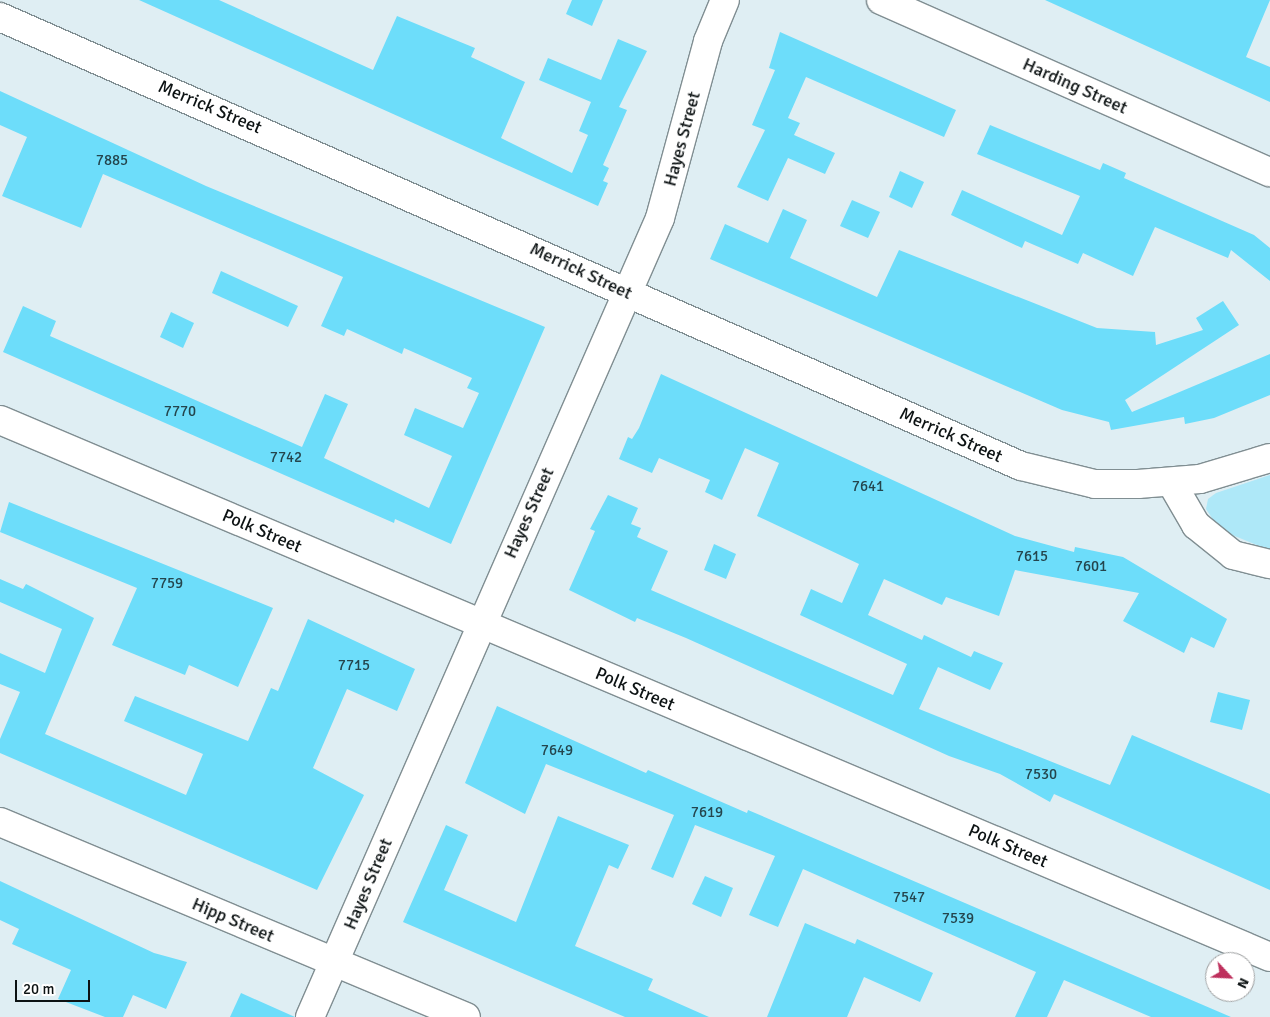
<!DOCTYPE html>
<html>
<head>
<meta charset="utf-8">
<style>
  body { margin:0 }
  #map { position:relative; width:1270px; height:1017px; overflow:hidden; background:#dfeef3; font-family:Signika,sans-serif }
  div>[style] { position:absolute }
  .green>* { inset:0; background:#aee8f8 }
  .building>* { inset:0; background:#6dddfa }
  .roads { filter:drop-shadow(1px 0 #808e92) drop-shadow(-1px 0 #808e92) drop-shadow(0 1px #808e92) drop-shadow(0 -1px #808e92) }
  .minor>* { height:28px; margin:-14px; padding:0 14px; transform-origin:14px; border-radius:14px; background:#fff }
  span { translate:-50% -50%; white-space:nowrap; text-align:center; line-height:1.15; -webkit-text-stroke:4.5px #fff; paint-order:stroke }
  .number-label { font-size:15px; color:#24454d }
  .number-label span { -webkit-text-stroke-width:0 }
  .street-label { font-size:18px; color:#0c1213 }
  .north { position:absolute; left:1205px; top:952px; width:50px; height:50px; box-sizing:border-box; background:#fff; border:1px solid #9ea0a1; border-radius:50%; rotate:115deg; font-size:14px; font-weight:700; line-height:20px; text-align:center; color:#0c1213 }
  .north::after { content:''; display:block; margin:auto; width:18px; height:22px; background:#be305d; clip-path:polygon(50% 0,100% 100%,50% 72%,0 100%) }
  .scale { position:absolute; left:15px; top:980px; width:75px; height:22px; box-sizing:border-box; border:2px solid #0c1213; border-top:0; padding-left:6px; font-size:15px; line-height:18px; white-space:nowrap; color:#0c1213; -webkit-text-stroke:4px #fff; paint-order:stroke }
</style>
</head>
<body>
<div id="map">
  <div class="green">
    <i style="clip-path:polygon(1270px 475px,1270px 550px,1269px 550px,1220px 530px,1206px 509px,1208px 499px,1216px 493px)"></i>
  </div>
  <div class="building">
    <i style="clip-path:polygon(139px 0,219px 0,373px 70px,397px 16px,453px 39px,475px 48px,471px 57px,525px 82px,501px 138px,572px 173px,588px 135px,579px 131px,591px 102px,539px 80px,548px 58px,601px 80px,618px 39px,647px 51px,619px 107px,627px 110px,603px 165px,609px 168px,603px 181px,608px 183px,598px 206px)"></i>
    <i style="clip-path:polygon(572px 0,603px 0,592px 26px,566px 14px)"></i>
    <i style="clip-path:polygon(1045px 0,1270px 0,1246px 57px,1270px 67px,1270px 102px)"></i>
    <i style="clip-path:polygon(780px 32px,956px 110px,944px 137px,806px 77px,788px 118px,800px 123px,794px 135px,835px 153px,825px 174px,788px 158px,768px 201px,737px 187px,765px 130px,752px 125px,775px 70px,769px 68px)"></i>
    <i style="clip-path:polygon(0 91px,206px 186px,545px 327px,451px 544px,395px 519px,394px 523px,3px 352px,23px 306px,56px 321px,50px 336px,302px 447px,325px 394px,348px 404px,324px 458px,429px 508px,452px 456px,404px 435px,415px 408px,463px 428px,479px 393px,467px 388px,472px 378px,404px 348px,402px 354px,347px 329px,344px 336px,321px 326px,343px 277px,103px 174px,81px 228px,2px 196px,27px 137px,0 125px)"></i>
    <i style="clip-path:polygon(990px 125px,1100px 170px,1103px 163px,1126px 173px,1124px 178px,1254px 235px,1270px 248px,1270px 281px,1231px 250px,1228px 258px,1155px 227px,1133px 276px,1083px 253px,1078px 264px,1025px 241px,1022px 248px,951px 215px,962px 190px,1062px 235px,1080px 196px,977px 154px)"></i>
    <i style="clip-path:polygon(900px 171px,924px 182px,912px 208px,889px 197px)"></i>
    <i style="clip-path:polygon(852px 200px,880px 212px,868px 238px,840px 226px)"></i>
    <i style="clip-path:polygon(783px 209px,807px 220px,790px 258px,877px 297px,899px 250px,1097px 328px,1155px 332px,1156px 345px,1203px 330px,1196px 318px,1223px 301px,1239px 325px,1125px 400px,1132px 412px,1270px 354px,1270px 395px,1214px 418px,1185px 424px,1184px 417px,1111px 430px,1109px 422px,1062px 410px,710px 259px,725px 224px,768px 243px)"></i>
    <i style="clip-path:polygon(221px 271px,298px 306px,288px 327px,212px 293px)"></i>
    <i style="clip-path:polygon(171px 312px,194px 323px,183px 348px,160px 337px)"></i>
    <i style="clip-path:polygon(661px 374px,1015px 536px,1074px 552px,1075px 547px,1123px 557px,1227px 619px,1214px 648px,1191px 637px,1184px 653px,1123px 621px,1139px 593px,1015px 570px,999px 616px,946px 597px,942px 605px,884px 579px,868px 615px,922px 640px,924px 635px,971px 657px,974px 651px,1003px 663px,990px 690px,938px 667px,919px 709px,1110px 785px,1132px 735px,1270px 794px,1270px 890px,1054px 794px,1050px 802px,1000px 774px,949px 756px,686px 638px,637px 618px,635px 622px,569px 590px,595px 531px,590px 529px,608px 495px,638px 508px,631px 524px,641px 528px,637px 537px,668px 551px,651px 590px,893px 695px,907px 664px,800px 615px,811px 589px,842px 603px,859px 564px,757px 516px,779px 463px,745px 448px,722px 500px,705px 492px,710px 480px,659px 458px,652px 473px,619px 459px,628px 437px,632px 439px,639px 428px)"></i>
    <i style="clip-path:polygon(9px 502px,273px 608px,238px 687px,189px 665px,185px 675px,112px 645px,137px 588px,0 532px)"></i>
    <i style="clip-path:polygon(714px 544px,736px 554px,726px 579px,704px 570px)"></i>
    <i style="clip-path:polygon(0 579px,23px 589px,26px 584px,94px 618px,45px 734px,186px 795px,203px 754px,124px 721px,135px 696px,248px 741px,271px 688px,278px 691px,308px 619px,415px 669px,397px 711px,347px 689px,313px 768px,364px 795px,317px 890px,0 753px,0 739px,20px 692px,0 684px,0 653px,45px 673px,62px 629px,0 602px)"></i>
    <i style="clip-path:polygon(1218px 692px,1250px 700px,1242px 730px,1210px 722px)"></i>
    <i style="clip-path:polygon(497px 706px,646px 773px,648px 770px,747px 813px,748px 810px,1231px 1017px,1151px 1017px,1064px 980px,1047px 1017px,1015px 1017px,1036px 972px,803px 869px,778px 927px,749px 915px,775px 856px,695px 825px,673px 878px,651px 869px,674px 815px,546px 764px,525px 814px,465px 783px)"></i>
    <i style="clip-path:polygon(558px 816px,629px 845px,618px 869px,609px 865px,575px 946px,653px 979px,648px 990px,709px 1017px,625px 1017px,403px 922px,446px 825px,468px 835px,444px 890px,516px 922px)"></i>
    <i style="clip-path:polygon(705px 876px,733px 888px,721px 917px,692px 904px)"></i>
    <i style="clip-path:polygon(0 881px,154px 953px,187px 962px,166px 1009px,133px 995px,123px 1017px,105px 1017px,58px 999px,71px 970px,12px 944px,19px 929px,0 920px)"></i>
    <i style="clip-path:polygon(805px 923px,855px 944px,857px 939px,933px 973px,920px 1002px,864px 977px,847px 1017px,767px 1017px)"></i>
    <i style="clip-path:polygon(241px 993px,295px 1017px,230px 1017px)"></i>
  </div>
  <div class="roads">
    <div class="minor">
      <i style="left:881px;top:0;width:425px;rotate:23.9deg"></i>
      <i style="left:0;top:17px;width:1115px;rotate:23.74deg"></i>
      <i style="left:1021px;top:466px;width:76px;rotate:13.7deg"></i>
      <i style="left:1095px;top:484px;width:43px"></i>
      <i style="left:1138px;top:484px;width:62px;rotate:-4.6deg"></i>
      <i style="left:1200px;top:479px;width:73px;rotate:-16.7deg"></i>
      <i style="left:0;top:420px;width:1379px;rotate:22.92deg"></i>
      <i style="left:1171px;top:482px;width:50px;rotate:59.8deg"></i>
      <i style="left:1196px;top:525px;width:48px;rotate:39deg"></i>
      <i style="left:1233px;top:555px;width:38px;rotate:14deg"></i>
      <i style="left:0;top:822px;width:505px;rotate:22.71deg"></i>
      <i style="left:310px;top:1017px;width:872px;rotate:-66.34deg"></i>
      <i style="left:660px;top:218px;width:183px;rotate:-74.8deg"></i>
      <i style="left:708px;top:41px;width:44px;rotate:-67.5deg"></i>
    </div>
  </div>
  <div class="number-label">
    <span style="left:112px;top:161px">7885</span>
    <span style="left:180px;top:412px">7770</span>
    <span style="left:286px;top:458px">7742</span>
    <span style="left:868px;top:487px">7641</span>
    <span style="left:1032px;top:557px">7615</span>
    <span style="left:1091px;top:567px">7601</span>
    <span style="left:167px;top:584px">7759</span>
    <span style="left:354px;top:666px">7715</span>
    <span style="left:557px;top:751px">7649</span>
    <span style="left:1041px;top:775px">7530</span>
    <span style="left:707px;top:813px">7619</span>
    <span style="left:909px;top:898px">7547</span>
    <span style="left:958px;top:919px">7539</span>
  </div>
  <div class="street-label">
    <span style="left:1075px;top:86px;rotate:24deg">Harding Street</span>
    <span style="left:210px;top:107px;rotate:23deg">Merrick Street</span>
    <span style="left:682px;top:139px;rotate:-75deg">Hayes Street</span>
    <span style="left:581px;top:271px;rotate:25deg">Merrick Street</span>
    <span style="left:951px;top:435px;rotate:24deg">Merrick Street</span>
    <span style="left:529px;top:513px;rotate:-66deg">Hayes Street</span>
    <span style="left:262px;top:531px;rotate:23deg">Polk Street</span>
    <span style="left:635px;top:689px;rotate:23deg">Polk Street</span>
    <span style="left:1008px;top:846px;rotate:23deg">Polk Street</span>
    <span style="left:368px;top:884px;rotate:-67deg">Hayes Street</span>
    <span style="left:233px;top:920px;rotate:23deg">Hipp Street</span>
  </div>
  <div class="north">N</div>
  <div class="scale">20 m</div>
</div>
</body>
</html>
